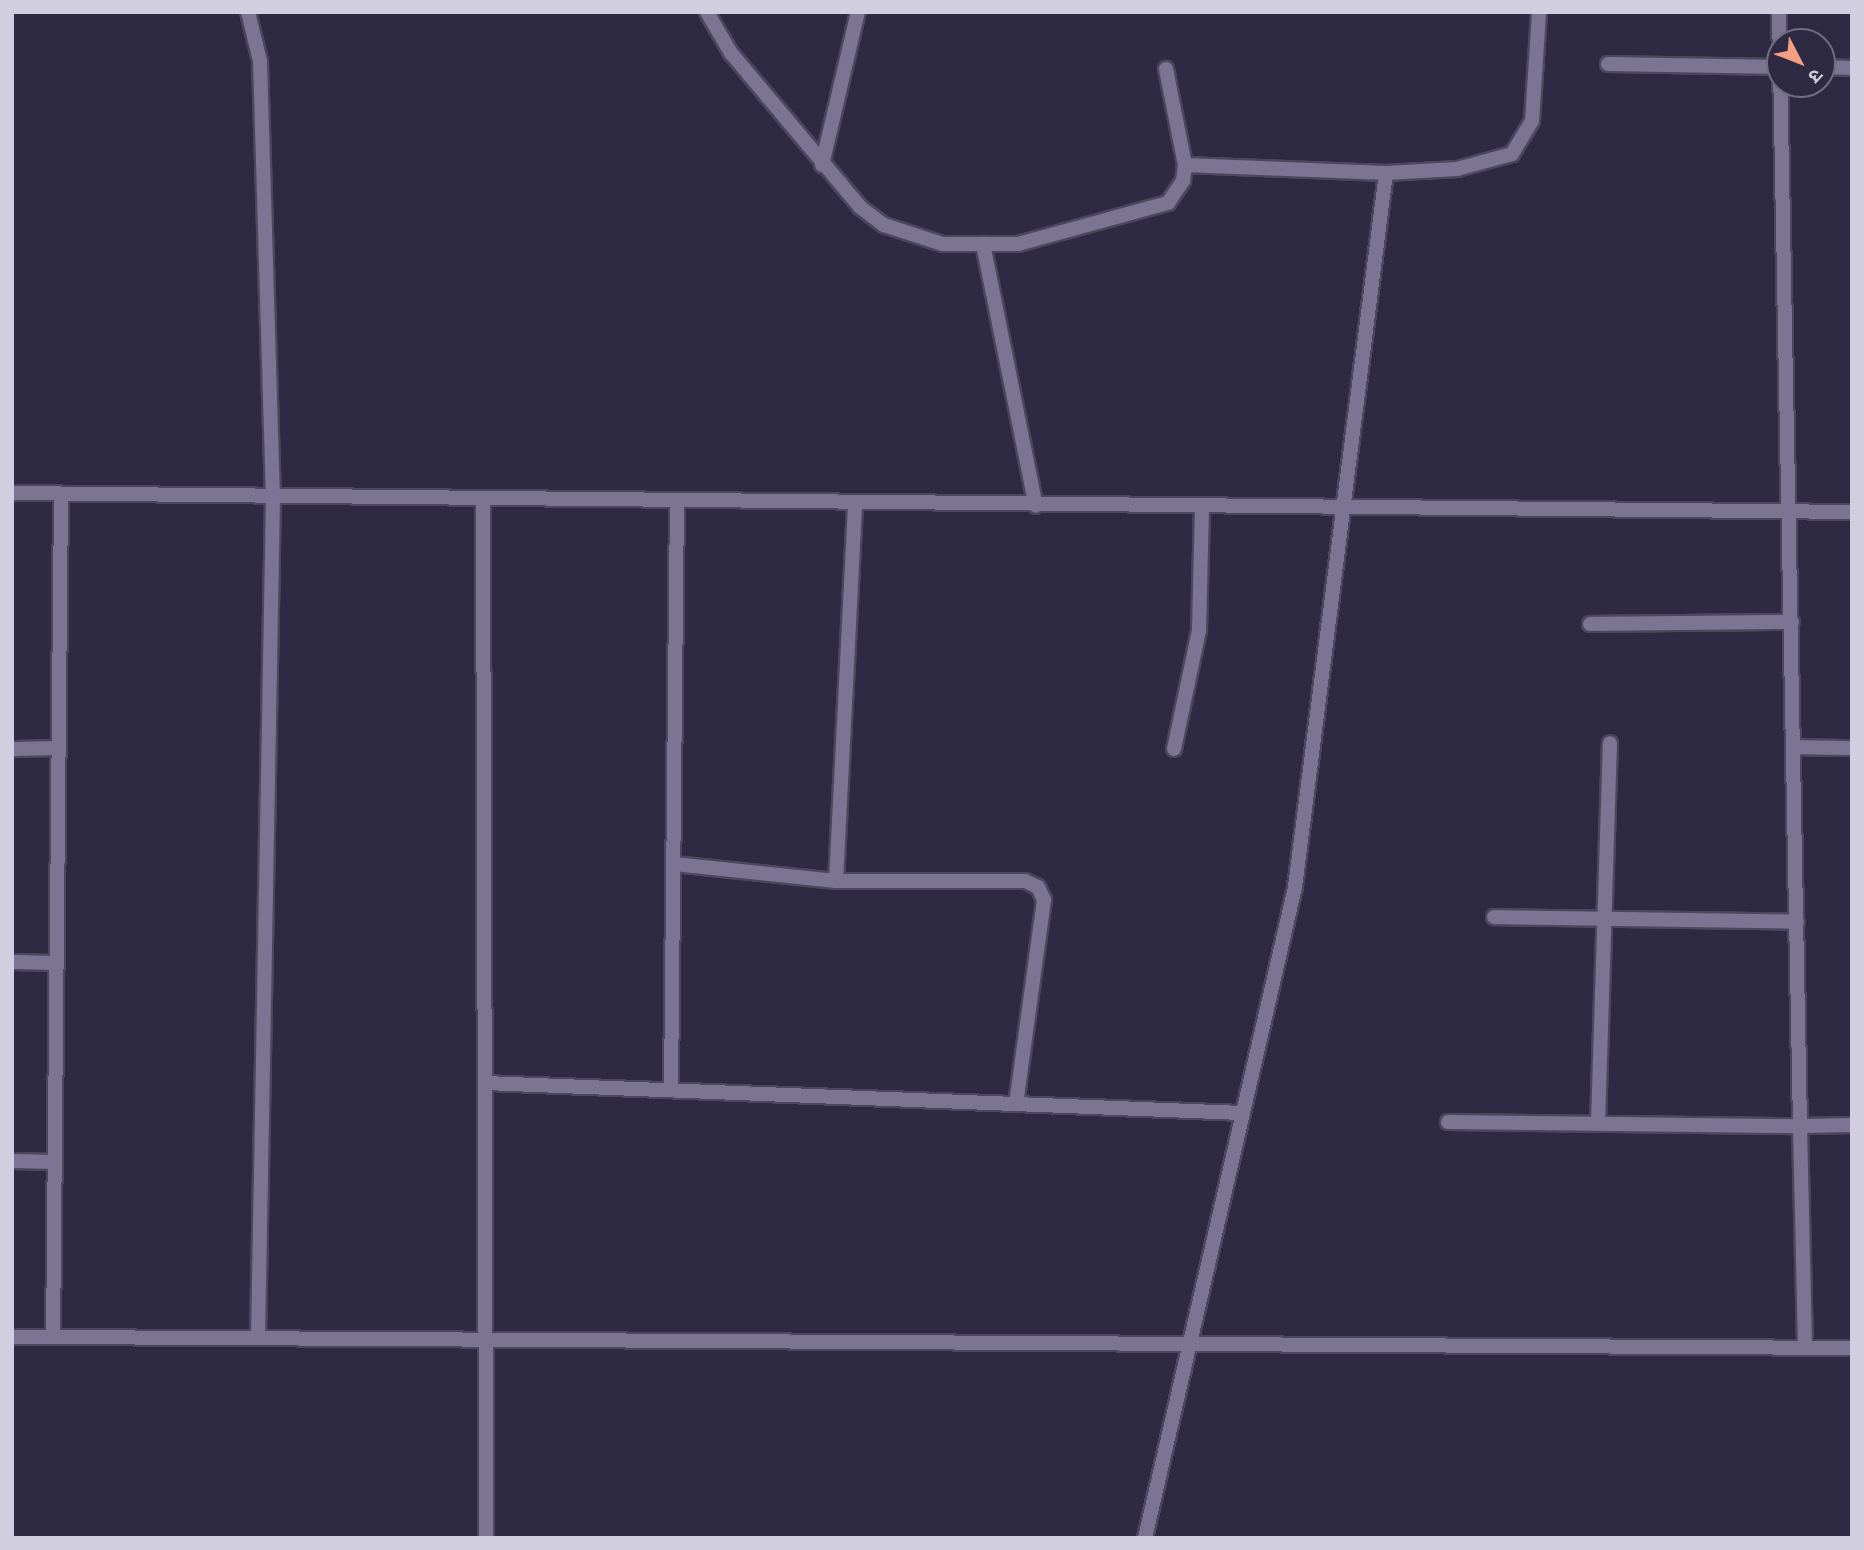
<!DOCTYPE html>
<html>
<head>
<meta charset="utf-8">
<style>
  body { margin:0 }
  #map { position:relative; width:1864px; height:1550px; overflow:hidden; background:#2f2a43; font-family:"Fira Sans","Noto Sans Devanagari",sans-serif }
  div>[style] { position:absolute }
  .roads { filter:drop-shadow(2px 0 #4b475c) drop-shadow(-2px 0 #4b475c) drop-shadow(0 2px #4b475c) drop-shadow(0 -2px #4b475c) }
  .street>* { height:14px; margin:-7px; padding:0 7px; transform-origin:7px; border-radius:7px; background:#7b7593 }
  span { translate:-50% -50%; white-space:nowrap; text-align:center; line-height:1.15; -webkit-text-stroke:7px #2f2a43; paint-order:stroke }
  .frame { position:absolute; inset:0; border:14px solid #d1cfdf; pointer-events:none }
  .north { position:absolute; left:1766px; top:28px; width:70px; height:70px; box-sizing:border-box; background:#2f2a43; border:2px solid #706c81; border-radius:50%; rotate:132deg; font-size:19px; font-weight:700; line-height:28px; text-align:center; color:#d1cfdf }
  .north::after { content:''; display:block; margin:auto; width:24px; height:32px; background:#f2a081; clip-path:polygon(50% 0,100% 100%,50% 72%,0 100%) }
</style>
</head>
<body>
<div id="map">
  <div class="roads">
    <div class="street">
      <i style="left:248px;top:12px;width:50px;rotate:76.2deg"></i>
      <i style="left:260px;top:61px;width:436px;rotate:88.3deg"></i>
      <i style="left:273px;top:497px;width:841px;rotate:91.02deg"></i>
      <i style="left:707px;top:12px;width:48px;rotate:59.7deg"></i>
      <i style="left:731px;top:53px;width:201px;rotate:50deg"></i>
      <i style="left:860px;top:207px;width:30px;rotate:37deg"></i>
      <i style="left:884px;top:225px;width:62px;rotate:17.9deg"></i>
      <i style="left:943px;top:244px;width:75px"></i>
      <i style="left:1018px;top:244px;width:156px;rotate:-15.3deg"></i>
      <i style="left:1168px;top:203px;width:27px;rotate:-56deg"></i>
      <i style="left:1183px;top:181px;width:16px;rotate:-83deg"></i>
      <i style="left:1185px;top:165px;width:98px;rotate:-101.2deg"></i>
      <i style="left:1779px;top:12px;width:1114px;rotate:88.92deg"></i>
      <i style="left:1800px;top:1126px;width:52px;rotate:-1.1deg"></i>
      <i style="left:1608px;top:64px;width:172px;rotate:1deg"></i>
      <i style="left:1822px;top:67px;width:30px;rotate:2deg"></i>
      <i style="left:822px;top:165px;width:157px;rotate:-76.8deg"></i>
      <i style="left:1185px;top:165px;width:201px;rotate:2.3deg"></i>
      <i style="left:1386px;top:173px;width:71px;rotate:-3.2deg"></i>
      <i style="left:1457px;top:169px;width:57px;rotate:-15.3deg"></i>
      <i style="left:1512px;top:154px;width:39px;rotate:-59deg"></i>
      <i style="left:1532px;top:121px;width:109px;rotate:-86.3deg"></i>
      <i style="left:983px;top:244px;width:267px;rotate:78.6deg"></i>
      <i style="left:12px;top:493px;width:1840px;rotate:0.59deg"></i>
      <i style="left:61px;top:494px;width:843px;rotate:90.54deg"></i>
      <i style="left:53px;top:1337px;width:1799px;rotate:0.35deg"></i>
      <i style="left:483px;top:499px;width:1039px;rotate:89.83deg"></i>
      <i style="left:1590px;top:624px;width:202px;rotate:-0.6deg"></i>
      <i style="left:1794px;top:747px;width:58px;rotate:1deg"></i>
      <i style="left:12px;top:749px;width:47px;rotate:-1.2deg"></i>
      <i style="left:1174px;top:749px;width:122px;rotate:-78.1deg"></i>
      <i style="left:1199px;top:630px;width:122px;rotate:-88.6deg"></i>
      <i style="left:674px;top:864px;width:163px;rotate:6deg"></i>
      <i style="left:836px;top:881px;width:189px"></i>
      <i style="left:1025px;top:881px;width:14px;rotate:25deg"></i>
      <i style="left:1038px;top:887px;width:14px;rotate:65deg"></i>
      <i style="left:1044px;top:900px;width:206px;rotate:97.8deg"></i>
      <i style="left:836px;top:881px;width:377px;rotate:-87.1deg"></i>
      <i style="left:1494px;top:917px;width:303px;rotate:0.9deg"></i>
      <i style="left:12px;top:962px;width:45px;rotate:1.3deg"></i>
      <i style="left:485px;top:1083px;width:758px;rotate:2.27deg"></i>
      <i style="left:671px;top:1090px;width:588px;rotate:-89.42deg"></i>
      <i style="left:1448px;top:1122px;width:352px;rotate:0.7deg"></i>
      <i style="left:1800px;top:1126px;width:221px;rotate:88.7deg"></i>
      <i style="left:1598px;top:1123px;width:380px;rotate:-88.2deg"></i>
      <i style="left:12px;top:1161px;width:43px;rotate:1.3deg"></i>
      <i style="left:12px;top:1337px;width:41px"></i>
      <i style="left:1145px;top:1538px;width:668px;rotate:-77.02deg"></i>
      <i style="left:1295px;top:887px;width:720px;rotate:-82.74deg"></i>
    </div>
  </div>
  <div class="frame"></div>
  <div class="north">उ</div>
</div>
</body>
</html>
